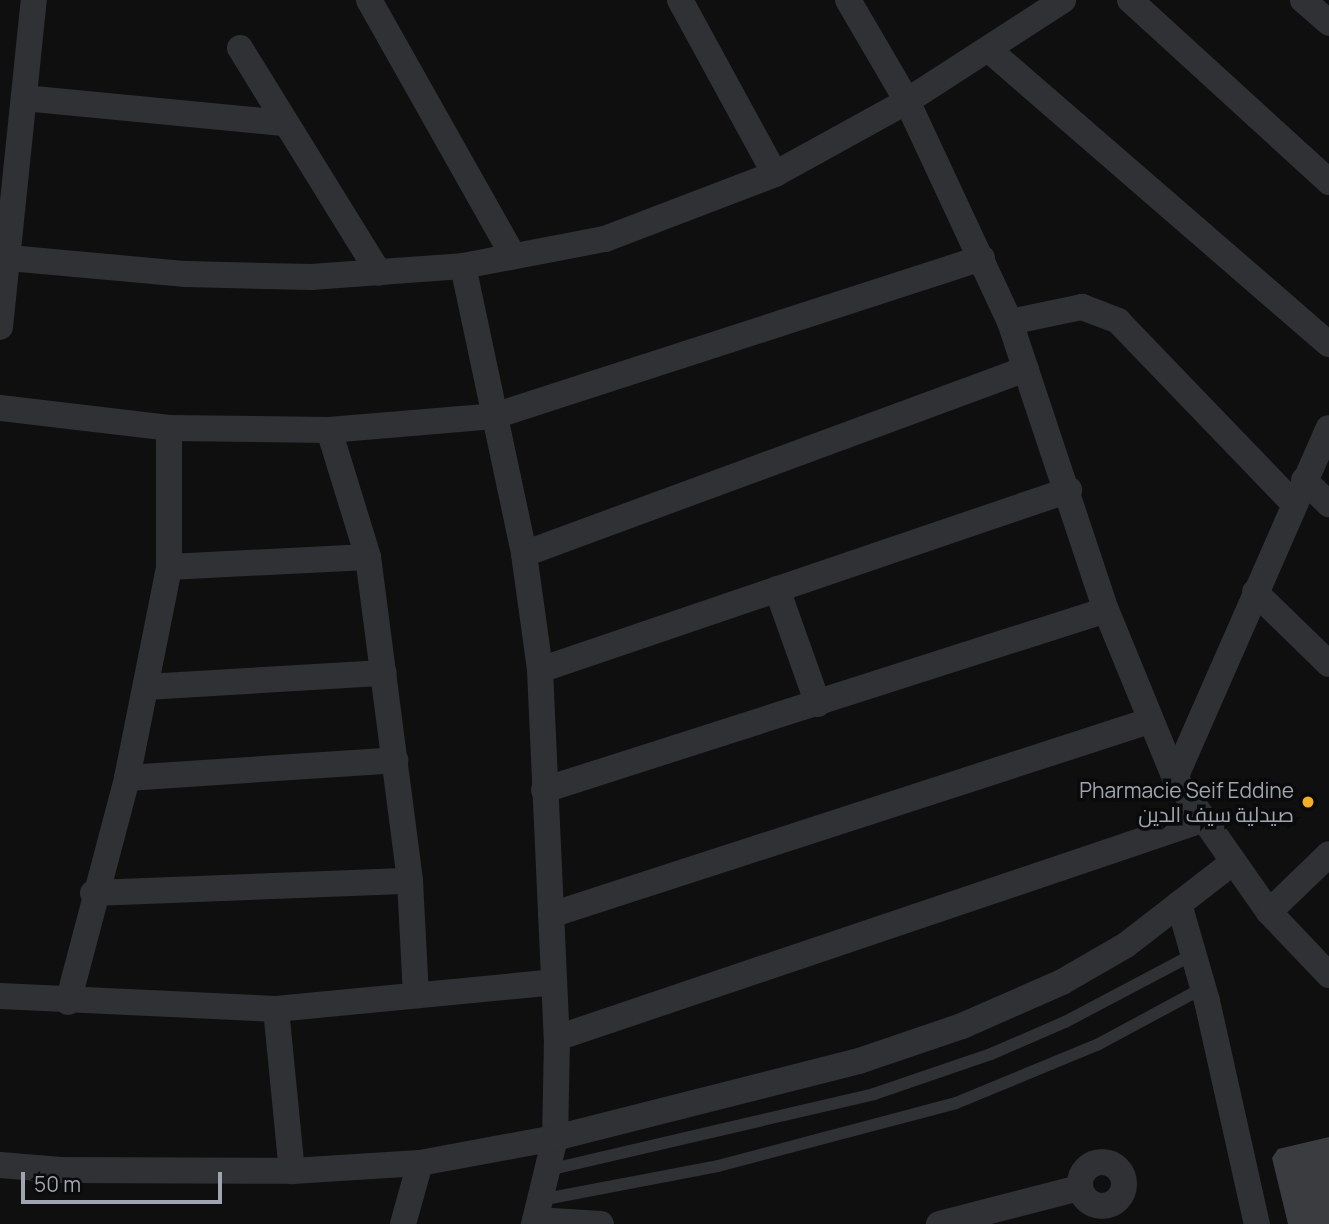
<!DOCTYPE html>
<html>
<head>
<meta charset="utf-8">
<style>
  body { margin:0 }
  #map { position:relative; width:1329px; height:1224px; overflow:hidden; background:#0f0f10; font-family:Manrope,Cairo,sans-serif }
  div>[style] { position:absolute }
  .building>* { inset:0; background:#3b3c40 }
  .lane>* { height:12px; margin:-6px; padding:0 6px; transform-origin:6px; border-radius:6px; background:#303135 }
  .street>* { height:26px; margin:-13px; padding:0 13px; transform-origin:13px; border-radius:13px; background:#303135 }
  .street>.ring { margin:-13px; padding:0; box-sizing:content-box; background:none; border:26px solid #303135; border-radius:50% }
  .dots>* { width:19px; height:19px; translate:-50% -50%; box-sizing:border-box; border:4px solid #0a0a0b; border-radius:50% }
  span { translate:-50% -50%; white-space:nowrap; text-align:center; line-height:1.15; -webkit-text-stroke:7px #0a0a0b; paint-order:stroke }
  .poi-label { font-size:21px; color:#a0a5b1 }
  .right { translate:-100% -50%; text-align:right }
  .scale { position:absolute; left:21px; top:1172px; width:201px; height:32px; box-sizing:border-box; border:4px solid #a0a5b1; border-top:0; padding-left:9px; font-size:21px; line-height:24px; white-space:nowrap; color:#a0a5b1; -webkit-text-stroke:5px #0a0a0b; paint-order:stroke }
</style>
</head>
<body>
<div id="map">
  <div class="building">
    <i style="clip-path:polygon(1329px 1137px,1329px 1224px,1288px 1224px,1272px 1158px,1278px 1149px)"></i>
  </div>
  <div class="lane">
    <i style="left:548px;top:1170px;width:335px;rotate:-13.1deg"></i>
    <i style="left:874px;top:1094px;width:124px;rotate:-18.9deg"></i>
    <i style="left:991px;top:1054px;width:81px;rotate:-23.4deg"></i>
    <i style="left:1065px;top:1022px;width:146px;rotate:-27.8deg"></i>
    <i style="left:540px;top:1200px;width:181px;rotate:-10.8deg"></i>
    <i style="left:718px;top:1166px;width:246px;rotate:-14.8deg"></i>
    <i style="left:956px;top:1103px;width:152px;rotate:-22.4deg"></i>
    <i style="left:1097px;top:1045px;width:120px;rotate:-28.3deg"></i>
  </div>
  <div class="street">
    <i style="left:369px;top:0;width:294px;rotate:60.6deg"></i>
    <i style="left:680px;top:0;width:198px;rotate:61.4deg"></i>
    <i style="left:848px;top:0;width:117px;rotate:59.7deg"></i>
    <i style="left:907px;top:101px;width:244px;rotate:65deg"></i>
    <i style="left:1010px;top:322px;width:304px;rotate:71.6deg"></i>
    <i style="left:1106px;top:610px;width:182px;rotate:67.7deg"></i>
    <i style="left:1175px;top:778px;width:164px;rotate:55deg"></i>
    <i style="left:1269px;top:912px;width:87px;rotate:46.4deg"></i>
    <i style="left:1130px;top:0;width:270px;rotate:42.4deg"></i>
    <i style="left:1303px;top:0;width:35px;rotate:41deg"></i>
    <i style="left:240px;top:48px;width:264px;rotate:58.3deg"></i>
    <i style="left:988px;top:49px;width:451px;rotate:40.9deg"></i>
    <i style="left:24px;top:98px;width:263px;rotate:5.5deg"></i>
    <i style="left:9px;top:258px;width:178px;rotate:5.2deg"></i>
    <i style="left:186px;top:274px;width:125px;rotate:1.4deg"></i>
    <i style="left:311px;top:277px;width:152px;rotate:-4.1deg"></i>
    <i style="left:463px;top:266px;width:145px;rotate:-10.8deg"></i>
    <i style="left:605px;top:239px;width:182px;rotate:-20.9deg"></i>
    <i style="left:775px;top:174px;width:151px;rotate:-28.9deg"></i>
    <i style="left:907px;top:101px;width:186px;rotate:-32.9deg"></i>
    <i style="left:463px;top:266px;width:294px;rotate:78deg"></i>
    <i style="left:524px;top:554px;width:117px;rotate:82.1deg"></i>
    <i style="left:540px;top:670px;width:368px;rotate:87.4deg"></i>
    <i style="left:557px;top:1038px;width:100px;rotate:91.1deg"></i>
    <i style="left:555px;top:1138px;width:89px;rotate:103.7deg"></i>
    <i style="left:1010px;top:322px;width:74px;rotate:-11.8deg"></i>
    <i style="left:1082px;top:307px;width:39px;rotate:21deg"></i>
    <i style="left:1118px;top:321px;width:252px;rotate:46.1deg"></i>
    <i style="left:0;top:327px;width:329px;rotate:-84.1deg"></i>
    <i style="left:0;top:408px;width:170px;rotate:6.7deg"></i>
    <i style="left:169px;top:428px;width:160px;rotate:0.7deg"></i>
    <i style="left:329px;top:430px;width:166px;rotate:-4.8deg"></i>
    <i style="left:494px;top:416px;width:513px;rotate:-17.94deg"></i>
    <i style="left:329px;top:430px;width:133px;rotate:72.9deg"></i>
    <i style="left:368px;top:557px;width:327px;rotate:82.6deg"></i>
    <i style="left:410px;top:881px;width:114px;rotate:87deg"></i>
    <i style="left:1304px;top:480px;width:35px;rotate:44deg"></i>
    <i style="left:524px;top:554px;width:535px;rotate:-20.23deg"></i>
    <i style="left:169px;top:567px;width:199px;rotate:-2.9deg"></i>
    <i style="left:777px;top:589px;width:122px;rotate:70.4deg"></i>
    <i style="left:1255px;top:592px;width:103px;rotate:44.2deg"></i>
    <i style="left:540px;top:670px;width:559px;rotate:-18.79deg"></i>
    <i style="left:146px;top:687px;width:238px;rotate:-3.4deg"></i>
    <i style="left:127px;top:778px;width:269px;rotate:-3.8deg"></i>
    <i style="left:1175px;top:778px;width:382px;rotate:-66.3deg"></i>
    <i style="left:544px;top:790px;width:590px;rotate:-17.76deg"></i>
    <i style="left:93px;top:893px;width:317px;rotate:-2.2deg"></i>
    <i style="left:1179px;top:904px;width:101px;rotate:73.9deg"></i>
    <i style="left:1207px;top:1001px;width:229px;rotate:77.4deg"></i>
    <i style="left:1269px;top:912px;width:83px;rotate:-44deg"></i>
    <i style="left:551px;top:915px;width:629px;rotate:-17.97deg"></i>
    <i style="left:0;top:996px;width:276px;rotate:2.7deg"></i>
    <i style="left:276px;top:1009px;width:279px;rotate:-5.5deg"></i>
    <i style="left:68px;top:1002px;width:232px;rotate:-75.2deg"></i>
    <i style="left:127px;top:778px;width:215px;rotate:-78.7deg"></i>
    <i style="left:169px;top:567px;width:139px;rotate:-90deg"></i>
    <i style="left:276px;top:1009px;width:163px;rotate:84.4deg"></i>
    <i style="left:557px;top:1038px;width:681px;rotate:-18.67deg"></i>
    <i class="ring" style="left:1080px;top:1162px;width:18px;height:18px"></i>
    <i style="left:0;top:1165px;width:61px;rotate:4.7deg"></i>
    <i style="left:61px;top:1170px;width:231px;rotate:0.2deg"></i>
    <i style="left:292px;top:1171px;width:128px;rotate:-3.6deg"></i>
    <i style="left:420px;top:1163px;width:137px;rotate:-10.5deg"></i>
    <i style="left:555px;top:1138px;width:314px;rotate:-14.2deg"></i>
    <i style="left:859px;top:1061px;width:109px;rotate:-18.8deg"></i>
    <i style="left:962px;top:1026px;width:109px;rotate:-23.7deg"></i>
    <i style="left:1062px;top:982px;width:74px;rotate:-30deg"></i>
    <i style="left:1126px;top:945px;width:134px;rotate:-37.7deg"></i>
    <i style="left:535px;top:1220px;width:66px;rotate:3.5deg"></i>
    <i style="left:403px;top:1224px;width:63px;rotate:-74.4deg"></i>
    <i style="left:939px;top:1224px;width:145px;rotate:-14.4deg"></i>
  </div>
  <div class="dots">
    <i style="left:1308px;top:802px;background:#f1ae26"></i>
  </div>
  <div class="poi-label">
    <span class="right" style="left:1294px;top:802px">Pharmacie Seif Eddine<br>صيدلية سيف الدين</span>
  </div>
  <div class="scale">50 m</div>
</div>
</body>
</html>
